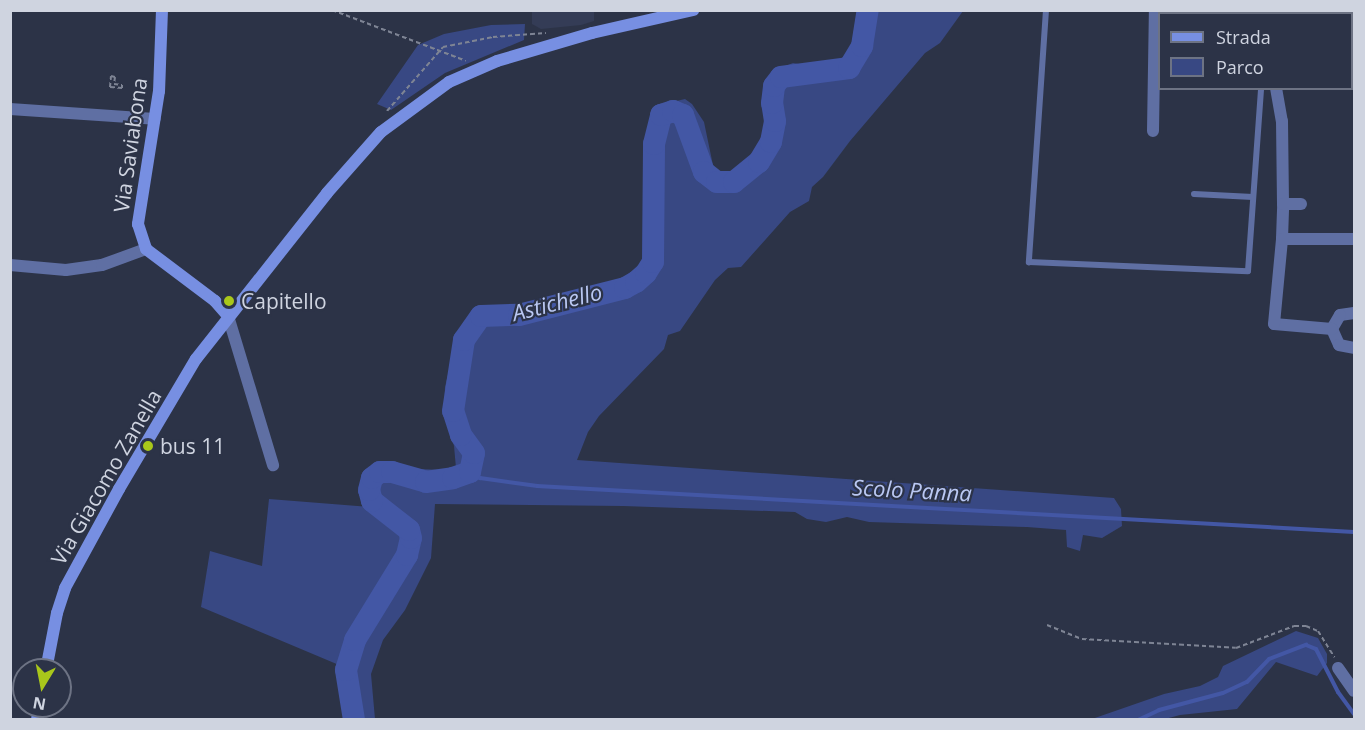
<!DOCTYPE html>
<html>
<head>
<meta charset="utf-8">
<style>
  body { margin:0 }
  #map { position:relative; width:1365px; height:730px; overflow:hidden; background:#2c3347; font-family:"Open Sans",sans-serif }
  div>[style] { position:absolute }
  .built>* { inset:0; background:#343c56 }
  .green>* { inset:0; background:#384883 }
  .stream>* { height:4px; margin:-2px; padding:0 2px; transform-origin:2px; border-radius:2px; background:#4357a5 }
  .river>* { height:22px; margin:-11px; padding:0 11px; transform-origin:11px; border-radius:11px; background:#4357a5 }
  .path>* { height:2px; margin-top:-1px; transform-origin:0; background:repeating-linear-gradient(90deg,#7e8494 0 4.5px,transparent 0 7.5px) }
  .lane>* { height:6px; margin:-3px; padding:0 3px; transform-origin:3px; border-radius:3px; background:#5f6fa3 }
  .street>* { height:12px; margin:-6px; padding:0 6px; transform-origin:6px; border-radius:6px; background:#5f6fa3 }
  .secondary>* { height:12px; margin:-6px; padding:0 6px; transform-origin:6px; border-radius:6px; background:#778fe2 }
  .dots>* { width:16px; height:16px; translate:-50% -50%; box-sizing:border-box; border:3px solid #2c3347; border-radius:50% }
  span { translate:-50% -50%; white-space:nowrap; text-align:center; line-height:1.15; -webkit-text-stroke:4.5px #2c3347; paint-order:stroke }
  .street-label { font-size:21px; color:#cfd4e0 }
  .poi-label { font-size:21px; color:#cfd4e0 }
  .left { translate:0 -50%; text-align:left }
  .water-label { font-size:22px; color:#bac8f3; font-style:italic }
  .frame { position:absolute; inset:0; border:12px solid #cfd4e0; pointer-events:none }
  .legend { position:absolute; left:1158px; top:12px; width:195px; height:78px; box-sizing:border-box; background:#2c3347; border:2px solid #6d7384; margin:0; padding:8px 10px; list-style:none; font-size:18px; color:#cfd4e0 }
  .legend li { display:flex; align-items:center; gap:12px; height:30px }
  .legend b { width:30px; border:2px solid #6d7384 }
  .north { position:absolute; left:12px; top:658px; width:60px; height:60px; box-sizing:border-box; background:#2c3347; border:2px solid #6d7384; border-radius:50%; rotate:190deg; font-size:16px; font-weight:700; line-height:24px; text-align:center; color:#cfd4e0 }
  .north::after { content:''; display:block; margin:auto; width:21px; height:27px; background:#a9c71b; clip-path:polygon(50% 0,100% 100%,50% 72%,0 100%) }
</style>
</head>
<body>
<div id="map">
  <div class="built">
    <i style="clip-path:polygon(532px 11px,594px 11px,594px 21px,581px 25px,541px 29px,532px 24px)"></i>
  </div>
  <div class="green">
    <i style="clip-path:polygon(857px 11px,963px 11px,940px 43px,925px 53px,850px 141px,823px 177px,812px 187px,809px 201px,790px 212px,741px 267px,728px 268px,715px 280px,680px 331px,668px 335px,664px 349px,599px 416px,588px 432px,577px 460px,1114px 498px,1121px 509px,1122px 526px,1102px 538px,1083px 535px,1080px 551px,1067px 547px,1066px 530px,1027px 527px,869px 522px,847px 517px,826px 522px,807px 519px,795px 512px,623px 506px,435px 504px,431px 558px,405px 610px,383px 640px,371px 674px,375px 719px,350px 719px,347px 692px,339px 665px,201px 607px,210px 551px,262px 566px,269px 499px,370px 507px,369px 467px,443px 470px,456px 468px,454px 446px,444px 412px,445px 387px,455px 345px,471px 319px,482px 310px,523px 309px,602px 292px,638px 274px,644px 267px,643px 217px,649px 129px,655px 115px,668px 103px,685px 99px,692px 104px,704px 122px,714px 170px,729px 179px,751px 157px,767px 129px,772px 75px,780px 68px,793px 63px,810px 66px,838px 62px,851px 49px)"></i>
    <i style="clip-path:polygon(525px 24px,524px 40px,445px 73px,391px 110px,377px 104px,418px 45px,444px 34px,491px 25px)"></i>
    <i style="clip-path:polygon(1296px 631px,1318px 638px,1327px 654px,1327px 663px,1317px 676px,1276px 662px,1237px 709px,1180px 715px,1165px 719px,1092px 719px,1164px 694px,1200px 686px,1218px 677px,1223px 666px)"></i>
  </div>
  <div class="stream">
    <i style="left:470px;top:472px;width:12px;rotate:31deg"></i>
    <i style="left:480px;top:478px;width:58px;rotate:8deg"></i>
    <i style="left:537px;top:486px;width:818px;rotate:3.22deg"></i>
    <i style="left:1138px;top:720px;width:23px;rotate:-25deg"></i>
    <i style="left:1159px;top:710px;width:66px;rotate:-14.9deg"></i>
    <i style="left:1223px;top:693px;width:26px;rotate:-25deg"></i>
    <i style="left:1247px;top:682px;width:32px;rotate:-46deg"></i>
    <i style="left:1269px;top:659px;width:40px;rotate:-21deg"></i>
    <i style="left:1306px;top:645px;width:11px;rotate:22deg"></i>
    <i style="left:1316px;top:649px;width:48px;rotate:62.9deg"></i>
    <i style="left:1338px;top:692px;width:27px;rotate:54deg"></i>
  </div>
  <div class="river">
    <i style="left:354px;top:720px;width:51px;rotate:-99.1deg"></i>
    <i style="left:346px;top:670px;width:31px;rotate:-73deg"></i>
    <i style="left:355px;top:640px;width:100px;rotate:-58.5deg"></i>
    <i style="left:407px;top:555px;width:17px;rotate:-77deg"></i>
    <i style="left:411px;top:538px;width:8px;rotate:-104deg"></i>
    <i style="left:409px;top:530px;width:47px;rotate:-141.9deg"></i>
    <i style="left:372px;top:501px;width:11px;rotate:-105deg"></i>
    <i style="left:369px;top:490px;width:12px;rotate:-76deg"></i>
    <i style="left:372px;top:478px;width:10px;rotate:-37deg"></i>
    <i style="left:380px;top:472px;width:12px"></i>
    <i style="left:392px;top:472px;width:35px;rotate:16deg"></i>
    <i style="left:426px;top:482px;width:27px;rotate:-8deg"></i>
    <i style="left:453px;top:478px;width:18px;rotate:-19deg"></i>
    <i style="left:470px;top:472px;width:19px;rotate:-78deg"></i>
    <i style="left:474px;top:453px;width:22px;rotate:-126deg"></i>
    <i style="left:461px;top:435px;width:25px;rotate:-108deg"></i>
    <i style="left:453px;top:411px;width:72px;rotate:-81.2deg"></i>
    <i style="left:464px;top:340px;width:29px;rotate:-55deg"></i>
    <i style="left:481px;top:316px;width:38px;rotate:-2deg"></i>
    <i style="left:519px;top:315px;width:109px;rotate:-14.3deg"></i>
    <i style="left:625px;top:288px;width:13px;rotate:-29deg"></i>
    <i style="left:636px;top:282px;width:13px;rotate:-42deg"></i>
    <i style="left:646px;top:273px;width:13px;rotate:-58deg"></i>
    <i style="left:653px;top:262px;width:118px;rotate:-89.5deg"></i>
    <i style="left:654px;top:144px;width:30px;rotate:-76deg"></i>
    <i style="left:661px;top:115px;width:13px;rotate:-18deg"></i>
    <i style="left:673px;top:111px;width:11px;rotate:22deg"></i>
    <i style="left:683px;top:115px;width:61px;rotate:69.8deg"></i>
    <i style="left:704px;top:172px;width:16px;rotate:38deg"></i>
    <i style="left:717px;top:182px;width:17px"></i>
    <i style="left:734px;top:182px;width:32px;rotate:-39deg"></i>
    <i style="left:759px;top:162px;width:23px;rotate:-59deg"></i>
    <i style="left:771px;top:142px;width:21px;rotate:-79deg"></i>
    <i style="left:775px;top:121px;width:18px;rotate:-99deg"></i>
    <i style="left:772px;top:103px;width:17px;rotate:-83deg"></i>
    <i style="left:774px;top:86px;width:11px;rotate:-52deg"></i>
    <i style="left:781px;top:77px;width:69px;rotate:-7.5deg"></i>
    <i style="left:849px;top:68px;width:26px;rotate:-59deg"></i>
    <i style="left:862px;top:46px;width:36px;rotate:-81deg"></i>
  </div>
  <div class="path">
    <i style="left:332px;top:10px;width:143px;rotate:20.8deg"></i>
    <i style="left:111px;top:76px;width:4px;rotate:14deg"></i>
    <i style="left:115px;top:77px;width:7px;rotate:98deg"></i>
    <i style="left:114px;top:84px;width:8px;rotate:7deg"></i>
    <i style="left:122px;top:85px;width:3px;rotate:90deg"></i>
    <i style="left:122px;top:88px;width:12px;rotate:-175deg"></i>
    <i style="left:110px;top:87px;width:11px;rotate:-85deg"></i>
    <i style="left:387px;top:111px;width:85px;rotate:-48.8deg"></i>
    <i style="left:443px;top:47px;width:51px;rotate:-11.3deg"></i>
    <i style="left:493px;top:37px;width:53px;rotate:-4.3deg"></i>
    <i style="left:1047px;top:625px;width:38px;rotate:22deg"></i>
    <i style="left:1082px;top:639px;width:154px;rotate:3.3deg"></i>
    <i style="left:1236px;top:648px;width:62px;rotate:-20.8deg"></i>
    <i style="left:1294px;top:626px;width:12px"></i>
    <i style="left:1306px;top:626px;width:13px;rotate:23deg"></i>
    <i style="left:1318px;top:631px;width:31px;rotate:58deg"></i>
  </div>
  <div class="lane">
    <i style="left:1046px;top:10px;width:253px;rotate:93.9deg"></i>
    <i style="left:1029px;top:262px;width:219px;rotate:2.4deg"></i>
    <i style="left:1248px;top:271px;width:183px;rotate:-85.9deg"></i>
    <i style="left:1194px;top:194px;width:59px;rotate:2.9deg"></i>
  </div>
  <div class="street">
    <i style="left:1266px;top:10px;width:4px;rotate:76deg"></i>
    <i style="left:1276px;top:88px;width:34px;rotate:80deg"></i>
    <i style="left:1282px;top:121px;width:83px;rotate:89.3deg"></i>
    <i style="left:10px;top:109px;width:145px;rotate:3.9deg"></i>
    <i style="left:1153px;top:131px;width:121px;rotate:-89.1deg"></i>
    <i style="left:1282px;top:239px;width:35px;rotate:-88deg"></i>
    <i style="left:1283px;top:204px;width:18px"></i>
    <i style="left:10px;top:265px;width:56px;rotate:5.1deg"></i>
    <i style="left:66px;top:270px;width:36px;rotate:-8deg"></i>
    <i style="left:102px;top:265px;width:47px;rotate:-20deg"></i>
    <i style="left:1354px;top:313px;width:14px;rotate:172deg"></i>
    <i style="left:1340px;top:315px;width:16px;rotate:120deg"></i>
    <i style="left:1332px;top:329px;width:17px;rotate:66deg"></i>
    <i style="left:1339px;top:345px;width:15px;rotate:11deg"></i>
    <i style="left:228px;top:316px;width:156px;rotate:73.2deg"></i>
    <i style="left:1332px;top:329px;width:58px;rotate:-175.1deg"></i>
    <i style="left:1274px;top:324px;width:85px;rotate:-84.6deg"></i>
    <i style="left:1282px;top:239px;width:72px"></i>
    <i style="left:1338px;top:668px;width:28px;rotate:55deg"></i>
  </div>
  <div class="secondary">
    <i style="left:162px;top:10px;width:81px;rotate:92.1deg"></i>
    <i style="left:159px;top:91px;width:135px;rotate:99deg"></i>
    <i style="left:138px;top:224px;width:26px;rotate:72deg"></i>
    <i style="left:146px;top:249px;width:86px;rotate:37deg"></i>
    <i style="left:215px;top:301px;width:20px;rotate:49deg"></i>
    <i style="left:46px;top:670px;width:58px;rotate:-79.1deg"></i>
    <i style="left:57px;top:613px;width:26px;rotate:-72deg"></i>
    <i style="left:65px;top:588px;width:113px;rotate:-61.4deg"></i>
    <i style="left:119px;top:489px;width:151px;rotate:-59.4deg"></i>
    <i style="left:196px;top:359px;width:211px;rotate:-51.7deg"></i>
    <i style="left:327px;top:193px;width:81px;rotate:-48.5deg"></i>
    <i style="left:381px;top:132px;width:84px;rotate:-36.3deg"></i>
    <i style="left:449px;top:82px;width:52px;rotate:-23.6deg"></i>
    <i style="left:497px;top:61px;width:99px;rotate:-16.4deg"></i>
    <i style="left:592px;top:33px;width:104px;rotate:-12.8deg"></i>
    <i style="left:37px;top:720px;width:14px;rotate:-82deg"></i>
  </div>
  <div class="dots">
    <i style="left:229px;top:301px;background:#a9c71b"></i>
    <i style="left:148px;top:446px;background:#a9c71b"></i>
  </div>
  <div class="street-label">
    <span style="left:130px;top:145px;rotate:-82deg">Via Saviabona</span>
    <span style="left:106px;top:477px;rotate:-60deg">Via Giacomo Zanella</span>
  </div>
  <div class="poi-label">
    <span class="left" style="left:241px;top:301px">Capitello</span>
    <span class="left" style="left:160px;top:446px">bus 11</span>
  </div>
  <div class="water-label">
    <span style="left:557px;top:302px;rotate:-14deg">Astichello</span>
    <span style="left:912px;top:490px;rotate:3deg">Scolo Panna</span>
  </div>
  <div class="frame"></div>
  <ul class="legend">
  <li><b style="height:8px;background:#778fe2"></b>Strada</li>
  <li><b style="height:16px;background:#384883"></b>Parco</li>
  </ul>
  <div class="north">N</div>
</div>
</body>
</html>
